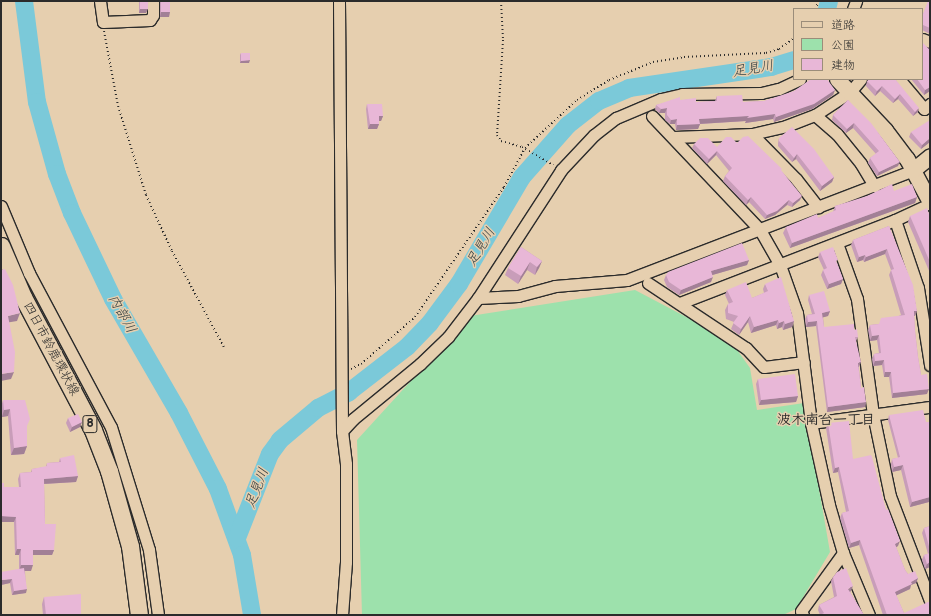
<!DOCTYPE html>
<html>
<head>
<meta charset="utf-8">
<style>
  body { margin:0 }
  #map { position:relative; width:931px; height:616px; overflow:hidden; background:#e6cfaf; font-family:"Balsamiq Sans","Klee One",sans-serif }
  div>[style] { position:absolute }
  .green>* { inset:0; background:#9de1ac }
  .river>* { height:18px; margin:-9px; padding:0 9px; transform-origin:9px; border-radius:9px; background:#7bc9d9 }
  .path>* { height:2px; margin-top:-1px; transform-origin:0; background:repeating-linear-gradient(90deg,#2b2b2b 0 1px,transparent 0 4px) }
  .roads { filter:drop-shadow(1px 0 #2b2b2b) drop-shadow(-1px 0 #2b2b2b) drop-shadow(0 1px #2b2b2b) drop-shadow(0 -1px #2b2b2b) }
  .street>* { height:11px; margin:-5.5px; padding:0 5.5px; transform-origin:5.5px; border-radius:5.5px; background:#e6cfaf }
  .secondary>* { height:15px; margin:-7.5px; padding:0 7.5px; transform-origin:7.5px; border-radius:7.5px; background:#e6cfaf }
  .primary>* { height:17px; margin:-8.5px; padding:0 8.5px; transform-origin:8.5px; border-radius:8.5px; background:#e6cfaf }
  .wall>* { inset:0; background:#c89db9 }
  .shaded-wall>* { inset:0; background:#a28096 }
  .building>* { inset:0; background:#e8b7d7 }
  span { translate:-50% -50%; white-space:nowrap; text-align:center; line-height:1.15; -webkit-text-stroke:3px #e6cfaf; paint-order:stroke }
  .shield-label span { padding:1px 3px; background:#e6cfaf; border:1px solid; border-radius:3px; -webkit-text-stroke-width:0 }
  .shield-label { font-size:12px; color:#2b2b2b; font-weight:700 }
  .street-label { font-size:13px; color:#2b2b2b }
  .water-label { font-size:14px; color:#374345; font-style:italic }
  .neighbourhood-label { font-size:14px; color:#2b2b2b; font-weight:700 }
  .frame { position:absolute; inset:0; border:2px solid #2b2b2b; pointer-events:none }
  .legend { position:absolute; left:793px; top:8px; width:130px; height:72px; box-sizing:border-box; background:#e6cfaf; border:1px solid #9b8d7a; margin:0; padding:5px 7px; list-style:none; font-size:12px; color:#2b2b2b }
  .legend li { display:flex; align-items:center; gap:8px; height:20px }
  .legend b { width:20px; border:1px solid #9b8d7a }
</style>
</head>
<body>
<div id="map">
  <div class="green">
    <i style="clip-path:polygon(635px 290px,730px 340px,750px 368px,757px 410px,804px 403px,830px 552px,796px 609px,783px 615px,362px 615px,357px 440px,470px 316px)"></i>
  </div>
  <div class="river">
    <i style="left:24px;top:1px;width:102px;rotate:82.7deg"></i>
    <i style="left:37px;top:102px;width:75px;rotate:74.5deg"></i>
    <i style="left:57px;top:174px;width:42px;rotate:69deg"></i>
    <i style="left:72px;top:213px;width:95px;rotate:64.5deg"></i>
    <i style="left:113px;top:299px;width:132px;rotate:59.9deg"></i>
    <i style="left:179px;top:413px;width:85px;rotate:62.8deg"></i>
    <i style="left:218px;top:489px;width:70px;rotate:70deg"></i>
    <i style="left:242px;top:555px;width:61px;rotate:80.5deg"></i>
    <i style="left:827px;top:9px;width:8px;rotate:-76deg"></i>
    <i style="left:237px;top:538px;width:90px;rotate:-68.6deg"></i>
    <i style="left:270px;top:454px;width:17px;rotate:-54deg"></i>
    <i style="left:280px;top:440px;width:50px;rotate:-40.1deg"></i>
    <i style="left:318px;top:408px;width:35px;rotate:-27deg"></i>
    <i style="left:349px;top:392px;width:73px;rotate:-37.8deg"></i>
    <i style="left:407px;top:347px;width:33px;rotate:-46deg"></i>
    <i style="left:430px;top:323px;width:49px;rotate:-53.4deg"></i>
    <i style="left:459px;top:284px;width:124px;rotate:-59.5deg"></i>
    <i style="left:522px;top:177px;width:69px;rotate:-48.5deg"></i>
    <i style="left:568px;top:125px;width:39px;rotate:-38deg"></i>
    <i style="left:599px;top:101px;width:33px;rotate:-23deg"></i>
    <i style="left:629px;top:88px;width:144px;rotate:-8.4deg"></i>
    <i style="left:771px;top:67px;width:24px;rotate:-17deg"></i>
  </div>
  <div class="path">
    <i style="left:501px;top:1px;width:39px;rotate:87deg"></i>
    <i style="left:503px;top:40px;width:95px;rotate:93.6deg"></i>
    <i style="left:497px;top:135px;width:7px;rotate:56deg"></i>
    <i style="left:501px;top:141px;width:22px;rotate:16deg"></i>
    <i style="left:522px;top:147px;width:36px;rotate:30deg"></i>
    <i style="left:815px;top:9px;width:9px;rotate:-63deg"></i>
    <i style="left:104px;top:31px;width:76px;rotate:79.4deg"></i>
    <i style="left:118px;top:106px;width:93px;rotate:72.5deg"></i>
    <i style="left:146px;top:195px;width:62px;rotate:65.1deg"></i>
    <i style="left:172px;top:251px;width:109px;rotate:61.6deg"></i>
    <i style="left:351px;top:369px;width:11px;rotate:-27deg"></i>
    <i style="left:361px;top:364px;width:72px;rotate:-41deg"></i>
    <i style="left:415px;top:317px;width:158px;rotate:-55.6deg"></i>
    <i style="left:504px;top:187px;width:44px;rotate:-61.7deg"></i>
    <i style="left:525px;top:148px;width:71px;rotate:-42.7deg"></i>
    <i style="left:577px;top:100px;width:38px;rotate:-32deg"></i>
    <i style="left:609px;top:80px;width:48px;rotate:-22.2deg"></i>
    <i style="left:653px;top:62px;width:31px;rotate:-9deg"></i>
    <i style="left:684px;top:57px;width:82px;rotate:-2.8deg"></i>
    <i style="left:766px;top:53px;width:14px;rotate:-17deg"></i>
    <i style="left:779px;top:49px;width:19px;rotate:-36deg"></i>
  </div>
  <div class="roads">
    <div class="street">
      <i style="left:100px;top:1px;width:21px;rotate:82deg"></i>
      <i style="left:103px;top:22px;width:47px;rotate:-2.4deg"></i>
      <i style="left:150px;top:20px;width:6px;rotate:-59deg"></i>
      <i style="left:153px;top:15px;width:14px;rotate:-90deg"></i>
      <i style="left:339px;top:1px;width:430px;rotate:89.6deg"></i>
      <i style="left:342px;top:431px;width:33px;rotate:83deg"></i>
      <i style="left:346px;top:464px;width:98px;rotate:90deg"></i>
      <i style="left:346px;top:562px;width:53px;rotate:94.3deg"></i>
      <i style="left:853px;top:9px;width:9px;rotate:-69deg"></i>
      <i style="left:922px;top:39px;width:9px;rotate:21deg"></i>
      <i style="left:899px;top:79px;width:39px;rotate:50deg"></i>
      <i style="left:924px;top:109px;width:8px;rotate:-40deg"></i>
      <i style="left:815px;top:115px;width:29px;rotate:41deg"></i>
      <i style="left:837px;top:134px;width:38px;rotate:51deg"></i>
      <i style="left:861px;top:164px;width:26px;rotate:59deg"></i>
      <i style="left:652px;top:116px;width:157px;rotate:46.5deg"></i>
      <i style="left:760px;top:230px;width:40px;rotate:60.3deg"></i>
      <i style="left:780px;top:265px;width:51px;rotate:70.5deg"></i>
      <i style="left:797px;top:313px;width:111px;rotate:82.7deg"></i>
      <i style="left:811px;top:423px;width:84px;rotate:77.6deg"></i>
      <i style="left:829px;top:505px;width:50px;rotate:73.7deg"></i>
      <i style="left:843px;top:553px;width:67px;rotate:67.2deg"></i>
      <i style="left:752px;top:134px;width:63px;rotate:45.6deg"></i>
      <i style="left:796px;top:179px;width:36px;rotate:52deg"></i>
      <i style="left:674px;top:137px;width:78px;rotate:-2.2deg"></i>
      <i style="left:752px;top:134px;width:35px;rotate:-13deg"></i>
      <i style="left:786px;top:126px;width:31px;rotate:-21deg"></i>
      <i style="left:815px;top:115px;width:42px;rotate:-33.3deg"></i>
      <i style="left:850px;top:92px;width:17px;rotate:-50deg"></i>
      <i style="left:1px;top:206px;width:73px;rotate:67.3deg"></i>
      <i style="left:29px;top:273px;width:174px;rotate:62deg"></i>
      <i style="left:111px;top:427px;width:129px;rotate:72.8deg"></i>
      <i style="left:149px;top:550px;width:66px;rotate:82.1deg"></i>
      <i style="left:895px;top:220px;width:31px;rotate:-25deg"></i>
      <i style="left:837px;top:243px;width:59px;rotate:70.3deg"></i>
      <i style="left:857px;top:299px;width:116px;rotate:82.1deg"></i>
      <i style="left:873px;top:414px;width:84px;rotate:78.3deg"></i>
      <i style="left:890px;top:496px;width:112px;rotate:69.1deg"></i>
      <i style="left:648px;top:283px;width:118px;rotate:33.6deg"></i>
      <i style="left:746px;top:348px;width:26px;rotate:47deg"></i>
      <i style="left:764px;top:367px;width:40px;rotate:-7.1deg"></i>
      <i style="left:478px;top:298px;width:40px;rotate:-2.9deg"></i>
      <i style="left:518px;top:296px;width:38px;rotate:-15deg"></i>
      <i style="left:555px;top:286px;width:72px;rotate:-4.8deg"></i>
      <i style="left:627px;top:280px;width:306px;rotate:-21deg"></i>
      <i style="left:680px;top:303px;width:230px;rotate:-21.1deg"></i>
      <i style="left:895px;top:220px;width:72px;rotate:71.3deg"></i>
      <i style="left:918px;top:288px;width:78px;rotate:81.1deg"></i>
      <i style="left:811px;top:423px;width:120px;rotate:-7.7deg"></i>
      <i style="left:342px;top:431px;width:16px;rotate:-47deg"></i>
      <i style="left:353px;top:419px;width:87px;rotate:-39.4deg"></i>
      <i style="left:420px;top:364px;width:39px;rotate:-44deg"></i>
      <i style="left:448px;top:337px;width:49px;rotate:-52.4deg"></i>
      <i style="left:478px;top:298px;width:153px;rotate:-57deg"></i>
      <i style="left:561px;top:170px;width:48px;rotate:-46.7deg"></i>
      <i style="left:594px;top:135px;width:28px;rotate:-38deg"></i>
      <i style="left:616px;top:118px;width:49px;rotate:-22.9deg"></i>
      <i style="left:661px;top:99px;width:22px;rotate:-13deg"></i>
      <i style="left:682px;top:94px;width:79px;rotate:-0.7deg"></i>
      <i style="left:761px;top:93px;width:18px;rotate:-13deg"></i>
      <i style="left:779px;top:89px;width:23px;rotate:-25deg"></i>
      <i style="left:803px;top:615px;width:4px;rotate:-117deg"></i>
      <i style="left:801px;top:611px;width:72px;rotate:-54.1deg"></i>
    </div>
    <div class="secondary">
      <i style="left:837px;top:79px;width:70px;rotate:46.7deg"></i>
      <i style="left:885px;top:130px;width:36px;rotate:53deg"></i>
      <i style="left:907px;top:159px;width:49px;rotate:61.9deg"></i>
      <i style="left:913px;top:170px;width:22px;rotate:-39deg"></i>
    </div>
    <div class="primary">
      <i style="left:1px;top:246px;width:56px;rotate:66.7deg"></i>
      <i style="left:23px;top:297px;width:150px;rotate:62.2deg"></i>
      <i style="left:93px;top:430px;width:44px;rotate:68.7deg"></i>
      <i style="left:109px;top:471px;width:78px;rotate:74.4deg"></i>
      <i style="left:130px;top:546px;width:70px;rotate:82.6deg"></i>
    </div>
  </div>
  <div class="wall">
    <i style="clip-path:polygon(139px 1px,148px 1px,146px 13px,139px 13px)"></i>
    <i style="clip-path:polygon(160px 1px,170px 1px,169px 17px,160px 17px)"></i>
    <i style="clip-path:polygon(930px 1px,930px 34px,922px 30px,922px 14px,923px 14px)"></i>
    <i style="clip-path:polygon(930px 50px,930px 91px,924px 95px,911px 79px,922px 79px)"></i>
    <i style="clip-path:polygon(241px 53px,249px 63px,240px 63px,240px 55px)"></i>
    <i style="clip-path:polygon(895px 79px,918px 112px,913px 116px,898px 99px,893px 103px,880px 91px,875px 96px,866px 86px,867px 81px)"></i>
    <i style="clip-path:polygon(835px 90px,833px 95px,812px 109px,774px 122px,773px 119px,745px 123px,746px 121px,700px 124px,698px 129px,676px 130px,675px 124px,670px 124px,665px 120px,665px 113px,659px 113px,655px 109px,656px 105px,680px 100px,696px 102px,715px 101px,717px 96px,743px 102px,764px 101px)"></i>
    <i style="clip-path:polygon(848px 100px,898px 166px,877px 176px,868px 163px,870px 158px,876px 154px,853px 128px,846px 133px,832px 120px,833px 115px)"></i>
    <i style="clip-path:polygon(367px 104px,383px 116px,381px 121px,379px 121px,379px 124px,377px 129px,368px 129px,366px 109px)"></i>
    <i style="clip-path:polygon(911px 132px,930px 142px,921px 149px,909px 137px)"></i>
    <i style="clip-path:polygon(779px 138px,834px 177px,832px 182px,820px 191px,796px 159px,792px 162px,778px 146px,778px 143px)"></i>
    <i style="clip-path:polygon(737px 143px,781px 171px,800px 200px,792px 207px,787px 205px,775px 215px,765px 219px,749px 202px,746px 205px,723px 181px,725px 176px,729px 171px,716px 155px,707px 164px,692px 148px,694px 144px,717px 147px)"></i>
    <i style="clip-path:polygon(894px 191px,917px 197px,915px 203px,790px 248px,783px 233px,786px 227px,818px 218px,833px 212px,835px 206px)"></i>
    <i style="clip-path:polygon(910px 216px,930px 217px,930px 273px,908px 222px)"></i>
    <i style="clip-path:polygon(889px 226px,915px 316px,914px 316px,915px 331px,918px 357px,921px 375px,927px 394px,892px 398px,889px 377px,884px 377px,882px 365px,873px 366px,872px 359px,874px 354px,879px 353px,877px 340px,870px 341px,868px 330px,870px 325px,879px 324px,901px 315px,889px 275px,891px 270px,885px 254px,864px 262px,863px 260px,857px 262px,851px 245px,853px 240px)"></i>
    <i style="clip-path:polygon(521px 247px,542px 261px,539px 268px,535px 275px,527px 270px,518px 284px,505px 275px,508px 268px)"></i>
    <i style="clip-path:polygon(820px 252px,837px 263px,843px 279px,841px 284px,827px 289px,821px 275px,823px 270px,824px 270px,818px 257px)"></i>
    <i style="clip-path:polygon(749px 260px,747px 265px,712px 275px,711px 282px,679px 295px,667px 287px,664px 280px,666px 275px)"></i>
    <i style="clip-path:polygon(765px 284px,794px 321px,792px 327px,783px 330px,782px 327px,777px 329px,776px 325px,751px 333px,748px 322px,739px 335px,731px 329px,734px 322px,726px 319px,725px 310px,728px 304px,729px 304px,725px 295px,727px 290px,752px 298px,764px 293px,763px 289px)"></i>
    <i style="clip-path:polygon(809px 295px,830px 311px,828px 316px,823px 317px,824px 327px,854px 330px,858px 337px,856px 341px,861px 388px,866px 402px,865px 407px,827px 412px,816px 326px,806px 327px,805px 319px,807px 315px,812px 314px,808px 300px)"></i>
    <i style="clip-path:polygon(758px 379px,798px 396px,796px 402px,759px 405px,756px 384px)"></i>
    <i style="clip-path:polygon(3px 400px,27px 426px,27px 446px,24px 454px,11px 455px,8px 416px,2px 417px,1px 407px)"></i>
    <i style="clip-path:polygon(889px 415px,926px 422px,930px 422px,930px 506px,929px 502px,910px 507px,901px 470px,892px 472px,891px 464px,892px 459px,898px 458px,888px 420px)"></i>
    <i style="clip-path:polygon(68px 418px,82px 422px,80px 427px,70px 432px,66px 423px)"></i>
    <i style="clip-path:polygon(828px 423px,853px 459px,886px 510px,898px 546px,896px 547px,905px 570px,908px 574px,918px 578px,916px 583px,911px 585px,910px 589px,896px 595px,904px 613px,930px 615px,883px 615px,859px 545px,849px 548px,840px 518px,842px 513px,846px 512px,838px 472px,833px 473px,826px 428px)"></i>
    <i style="clip-path:polygon(60px 458px,78px 476px,76px 482px,44px 484px,45px 524px,54px 550px,52px 555px,33px 555px,31px 571px,25px 571px,26px 593px,12px 595px,10px 583px,1px 585px,19px 569px,19px 555px,15px 555px,14px 522px,1px 522px,1px 483px,4px 487px,19px 487px,18px 479px,20px 473px,31px 472px,32px 469px,46px 467px,47px 463px,59px 462px)"></i>
    <i style="clip-path:polygon(930px 526px,930px 567px,925px 569px,922px 560px,924px 555px,928px 554px,922px 533px,924px 528px)"></i>
    <i style="clip-path:polygon(833px 577px,851px 591px,850px 592px,864px 615px,820px 615px,818px 610px,819px 605px,834px 597px,831px 581px)"></i>
    <i style="clip-path:polygon(44px 597px,81px 615px,43px 615px,42px 604px)"></i>
  </div>
  <div class="shaded-wall">
    <i style="clip-path:polygon(140px 9px,148px 9px,146px 13px,139px 13px)"></i>
    <i style="clip-path:polygon(161px 12px,170px 12px,169px 17px,160px 17px)"></i>
    <i style="clip-path:polygon(250px 60px,249px 63px,240px 63px,241px 61px)"></i>
    <i style="clip-path:polygon(882px 86px,880px 91px,875px 96px,877px 91px)"></i>
    <i style="clip-path:polygon(930px 87px,930px 91px,924px 95px,925px 90px)"></i>
    <i style="clip-path:polygon(835px 90px,833px 95px,812px 109px,774px 122px,776px 117px)"></i>
    <i style="clip-path:polygon(900px 94px,898px 99px,893px 103px,895px 99px)"></i>
    <i style="clip-path:polygon(667px 108px,665px 113px,659px 113px,661px 109px)"></i>
    <i style="clip-path:polygon(919px 108px,918px 112px,913px 116px,915px 112px)"></i>
    <i style="clip-path:polygon(775px 114px,773px 119px,745px 123px,746px 121px,698px 124px,699px 119px)"></i>
    <i style="clip-path:polygon(379px 116px,383px 116px,381px 121px,377px 121px)"></i>
    <i style="clip-path:polygon(677px 119px,675px 124px,670px 124px,671px 120px)"></i>
    <i style="clip-path:polygon(854px 123px,853px 128px,846px 133px,847px 129px)"></i>
    <i style="clip-path:polygon(370px 124px,379px 124px,377px 129px,368px 129px)"></i>
    <i style="clip-path:polygon(700px 124px,698px 129px,676px 130px,677px 125px)"></i>
    <i style="clip-path:polygon(930px 138px,930px 142px,921px 149px,922px 145px)"></i>
    <i style="clip-path:polygon(717px 151px,716px 155px,707px 164px,709px 159px)"></i>
    <i style="clip-path:polygon(797px 154px,796px 159px,792px 162px,794px 158px)"></i>
    <i style="clip-path:polygon(900px 162px,898px 166px,877px 176px,879px 172px)"></i>
    <i style="clip-path:polygon(834px 177px,832px 182px,820px 191px,822px 186px)"></i>
    <i style="clip-path:polygon(802px 196px,800px 200px,792px 207px,793px 203px)"></i>
    <i style="clip-path:polygon(751px 197px,749px 202px,746px 205px,748px 200px)"></i>
    <i style="clip-path:polygon(917px 197px,915px 203px,790px 248px,792px 243px)"></i>
    <i style="clip-path:polygon(789px 200px,787px 205px,775px 215px,765px 219px,767px 215px)"></i>
    <i style="clip-path:polygon(887px 249px,885px 254px,864px 262px,866px 257px)"></i>
    <i style="clip-path:polygon(865px 255px,863px 260px,857px 262px,859px 257px)"></i>
    <i style="clip-path:polygon(749px 260px,747px 265px,709px 276px,711px 271px)"></i>
    <i style="clip-path:polygon(542px 261px,539px 268px,535px 275px,537px 267px)"></i>
    <i style="clip-path:polygon(530px 262px,527px 270px,518px 284px,521px 276px)"></i>
    <i style="clip-path:polygon(713px 277px,711px 282px,679px 295px,681px 290px)"></i>
    <i style="clip-path:polygon(843px 279px,841px 284px,827px 289px,829px 284px)"></i>
    <i style="clip-path:polygon(830px 311px,828px 316px,821px 318px,822px 313px)"></i>
    <i style="clip-path:polygon(914px 311px,917px 311px,915px 316px,913px 316px)"></i>
    <i style="clip-path:polygon(20px 313px,17px 321px,5px 323px,8px 316px)"></i>
    <i style="clip-path:polygon(750px 316px,748px 322px,739px 335px,741px 329px)"></i>
    <i style="clip-path:polygon(778px 320px,776px 325px,751px 333px,754px 327px)"></i>
    <i style="clip-path:polygon(784px 321px,782px 327px,777px 329px,779px 323px)"></i>
    <i style="clip-path:polygon(794px 321px,792px 327px,783px 330px,785px 324px)"></i>
    <i style="clip-path:polygon(817px 321px,816px 326px,806px 327px,808px 322px)"></i>
    <i style="clip-path:polygon(879px 335px,877px 340px,870px 341px,872px 336px)"></i>
    <i style="clip-path:polygon(884px 360px,882px 365px,873px 366px,875px 361px)"></i>
    <i style="clip-path:polygon(861px 362px,859px 367px,856px 367px,858px 363px)"></i>
    <i style="clip-path:polygon(14px 372px,11px 379px,1px 381px,1px 374px)"></i>
    <i style="clip-path:polygon(885px 372px,891px 372px,889px 377px,884px 377px)"></i>
    <i style="clip-path:polygon(929px 389px,927px 394px,892px 398px,893px 393px)"></i>
    <i style="clip-path:polygon(798px 396px,796px 402px,759px 405px,761px 400px)"></i>
    <i style="clip-path:polygon(866px 402px,865px 407px,827px 412px,828px 407px)"></i>
    <i style="clip-path:polygon(10px 409px,8px 416px,2px 417px,4px 410px)"></i>
    <i style="clip-path:polygon(82px 422px,80px 427px,70px 432px,72px 427px)"></i>
    <i style="clip-path:polygon(27px 446px,24px 454px,11px 455px,14px 448px)"></i>
    <i style="clip-path:polygon(903px 465px,901px 470px,892px 472px,894px 467px)"></i>
    <i style="clip-path:polygon(839px 467px,838px 472px,833px 473px,835px 468px)"></i>
    <i style="clip-path:polygon(78px 476px,76px 482px,42px 484px,44px 479px)"></i>
    <i style="clip-path:polygon(930px 497px,929px 502px,910px 507px,912px 502px)"></i>
    <i style="clip-path:polygon(1px 516px,16px 517px,14px 522px,1px 522px)"></i>
    <i style="clip-path:polygon(860px 540px,859px 545px,849px 548px,851px 543px)"></i>
    <i style="clip-path:polygon(900px 541px,898px 546px,893px 549px,895px 544px)"></i>
    <i style="clip-path:polygon(17px 549px,21px 549px,19px 555px,15px 555px)"></i>
    <i style="clip-path:polygon(33px 550px,54px 550px,52px 555px,31px 555px)"></i>
    <i style="clip-path:polygon(930px 562px,930px 567px,925px 569px,927px 564px)"></i>
    <i style="clip-path:polygon(21px 565px,33px 565px,31px 571px,19px 571px)"></i>
    <i style="clip-path:polygon(918px 578px,916px 583px,911px 585px,910px 589px,893px 597px,895px 592px,911px 582px)"></i>
    <i style="clip-path:polygon(12px 579px,10px 583px,1px 585px,1px 580px)"></i>
    <i style="clip-path:polygon(853px 586px,851px 591px,846px 594px,848px 589px)"></i>
    <i style="clip-path:polygon(27px 589px,26px 593px,12px 595px,14px 591px)"></i>
  </div>
  <div class="building">
    <i style="clip-path:polygon(140px 1px,148px 1px,148px 9px,140px 9px)"></i>
    <i style="clip-path:polygon(161px 1px,170px 1px,170px 12px,161px 12px)"></i>
    <i style="clip-path:polygon(928px 1px,930px 1px,930px 28px,923px 25px,922px 27px,922px 14px,923px 14px)"></i>
    <i style="clip-path:polygon(922px 42px,930px 50px,930px 87px,925px 90px,917px 79px,922px 79px)"></i>
    <i style="clip-path:polygon(241px 53px,250px 53px,250px 60px,241px 61px)"></i>
    <i style="clip-path:polygon(811px 79px,827px 79px,835px 90px,814px 104px,776px 117px,775px 114px,747px 118px,749px 116px,699px 119px,700px 124px,677px 125px,677px 119px,671px 120px,667px 115px,667px 108px,661px 109px,656px 105px,680px 97px,680px 100px,696px 98px,696px 102px,717px 101px,717px 96px,742px 95px,743px 102px,764px 101px,794px 91px)"></i>
    <i style="clip-path:polygon(870px 79px,895px 79px,919px 108px,915px 112px,900px 94px,895px 99px,882px 86px,877px 91px,867px 81px)"></i>
    <i style="clip-path:polygon(848px 100px,871px 123px,900px 162px,879px 172px,870px 158px,879px 151px,854px 123px,847px 129px,833px 115px)"></i>
    <i style="clip-path:polygon(367px 104px,382px 104px,383px 116px,379px 116px,379px 124px,370px 124px)"></i>
    <i style="clip-path:polygon(930px 120px,930px 138px,922px 145px,911px 132px)"></i>
    <i style="clip-path:polygon(792px 127px,814px 149px,834px 177px,822px 186px,797px 154px,794px 158px,779px 141px,779px 138px)"></i>
    <i style="clip-path:polygon(748px 136px,782px 169px,781px 170px,802px 196px,793px 203px,789px 200px,777px 211px,767px 215px,751px 197px,748px 200px,725px 176px,732px 168px,717px 151px,709px 159px,694px 144px,700px 138px,708px 138px,717px 147px,726px 137px,731px 137px,737px 143px,743px 137px)"></i>
    <i style="clip-path:polygon(892px 184px,894px 191px,912px 184px,917px 197px,792px 243px,786px 227px,817px 214px,818px 218px,836px 210px,835px 206px,867px 196px)"></i>
    <i style="clip-path:polygon(927px 208px,930px 217px,930px 262px,910px 216px)"></i>
    <i style="clip-path:polygon(889px 226px,913px 285px,917px 311px,914px 311px,915px 331px,918px 357px,921px 375px,927px 374px,929px 389px,893px 393px,891px 372px,885px 372px,884px 360px,875px 361px,874px 354px,881px 353px,879px 335px,872px 336px,870px 325px,879px 324px,881px 318px,905px 315px,891px 270px,894px 269px,887px 249px,866px 257px,865px 255px,859px 257px,853px 240px)"></i>
    <i style="clip-path:polygon(742px 243px,749px 260px,711px 271px,713px 277px,681px 290px,669px 282px,666px 275px,668px 272px)"></i>
    <i style="clip-path:polygon(521px 247px,542px 261px,537px 267px,530px 262px,521px 276px,508px 268px)"></i>
    <i style="clip-path:polygon(833px 247px,838px 260px,836px 261px,843px 279px,829px 284px,823px 270px,827px 268px,820px 252px)"></i>
    <i style="clip-path:polygon(5px 269px,13px 285px,20px 313px,8px 316px,15px 352px,14px 372px,1px 374px,1px 270px)"></i>
    <i style="clip-path:polygon(781px 277px,794px 321px,785px 324px,784px 321px,779px 323px,778px 320px,754px 327px,750px 316px,741px 329px,733px 323px,738px 316px,728px 313px,728px 304px,733px 302px,727px 290px,746px 282px,752px 298px,768px 291px,765px 284px)"></i>
    <i style="clip-path:polygon(824px 291px,830px 311px,822px 313px,824px 327px,854px 324px,854px 330px,857px 329px,858px 337px,855px 337px,861px 362px,858px 363px,861px 388px,864px 387px,866px 402px,828px 407px,817px 321px,808px 322px,807px 315px,815px 314px,809px 295px)"></i>
    <i style="clip-path:polygon(795px 374px,798px 396px,761px 400px,758px 379px)"></i>
    <i style="clip-path:polygon(3px 400px,25px 400px,30px 419px,27px 426px,27px 446px,14px 448px,10px 409px,4px 410px)"></i>
    <i style="clip-path:polygon(923px 410px,926px 422px,930px 422px,930px 497px,912px 502px,903px 465px,894px 467px,892px 459px,900px 457px,889px 415px)"></i>
    <i style="clip-path:polygon(78px 414px,82px 422px,72px 427px,68px 418px)"></i>
    <i style="clip-path:polygon(849px 421px,853px 459px,871px 455px,872px 457px,886px 510px,888px 509px,900px 541px,895px 544px,905px 570px,908px 574px,915px 571px,918px 578px,911px 582px,912px 584px,895px 592px,904px 613px,928px 602px,930px 602px,930px 615px,887px 615px,860px 540px,851px 543px,842px 513px,849px 511px,839px 467px,835px 468px,828px 423px)"></i>
    <i style="clip-path:polygon(74px 455px,78px 476px,44px 479px,45px 524px,56px 524px,54px 550px,33px 550px,33px 565px,21px 565px,21px 549px,17px 549px,16px 517px,1px 516px,1px 483px,4px 483px,4px 487px,21px 487px,20px 473px,32px 472px,32px 469px,47px 466px,47px 463px,61px 462px,60px 458px)"></i>
    <i style="clip-path:polygon(930px 526px,930px 550px,924px 528px)"></i>
    <i style="clip-path:polygon(930px 553px,930px 562px,927px 564px,924px 555px)"></i>
    <i style="clip-path:polygon(24px 568px,27px 589px,14px 591px,12px 579px,1px 580px,1px 572px)"></i>
    <i style="clip-path:polygon(846px 568px,853px 586px,848px 589px,864px 615px,820px 615px,824px 613px,819px 605px,837px 596px,833px 577px,837px 572px)"></i>
    <i style="clip-path:polygon(81px 594px,81px 615px,46px 615px,44px 597px)"></i>
  </div>
  <div class="shield-label">
    <span style="left:90px;top:424px">8</span>
  </div>
  <div class="street-label">
    <span style="left:51px;top:349px;rotate:62deg">四日市鈴鹿環状線</span>
  </div>
  <div class="water-label">
    <span style="left:753px;top:69px;rotate:-10deg">足見川</span>
    <span style="left:481px;top:247px;rotate:-59deg">足見川</span>
    <span style="left:122px;top:314px;rotate:61deg">内部川</span>
    <span style="left:257px;top:488px;rotate:-69deg">足見川</span>
  </div>
  <div class="neighbourhood-label">
    <span style="left:826px;top:420px">波木南台一丁目</span>
  </div>
  <div class="frame"></div>
  <ul class="legend">
  <li><b style="height:5px;background:#e6cfaf"></b>道路</li>
  <li><b style="height:11px;background:#9de1ac"></b>公園</li>
  <li><b style="height:11px;background:#e8b7d7"></b>建物</li>
  </ul>
</div>
</body>
</html>
